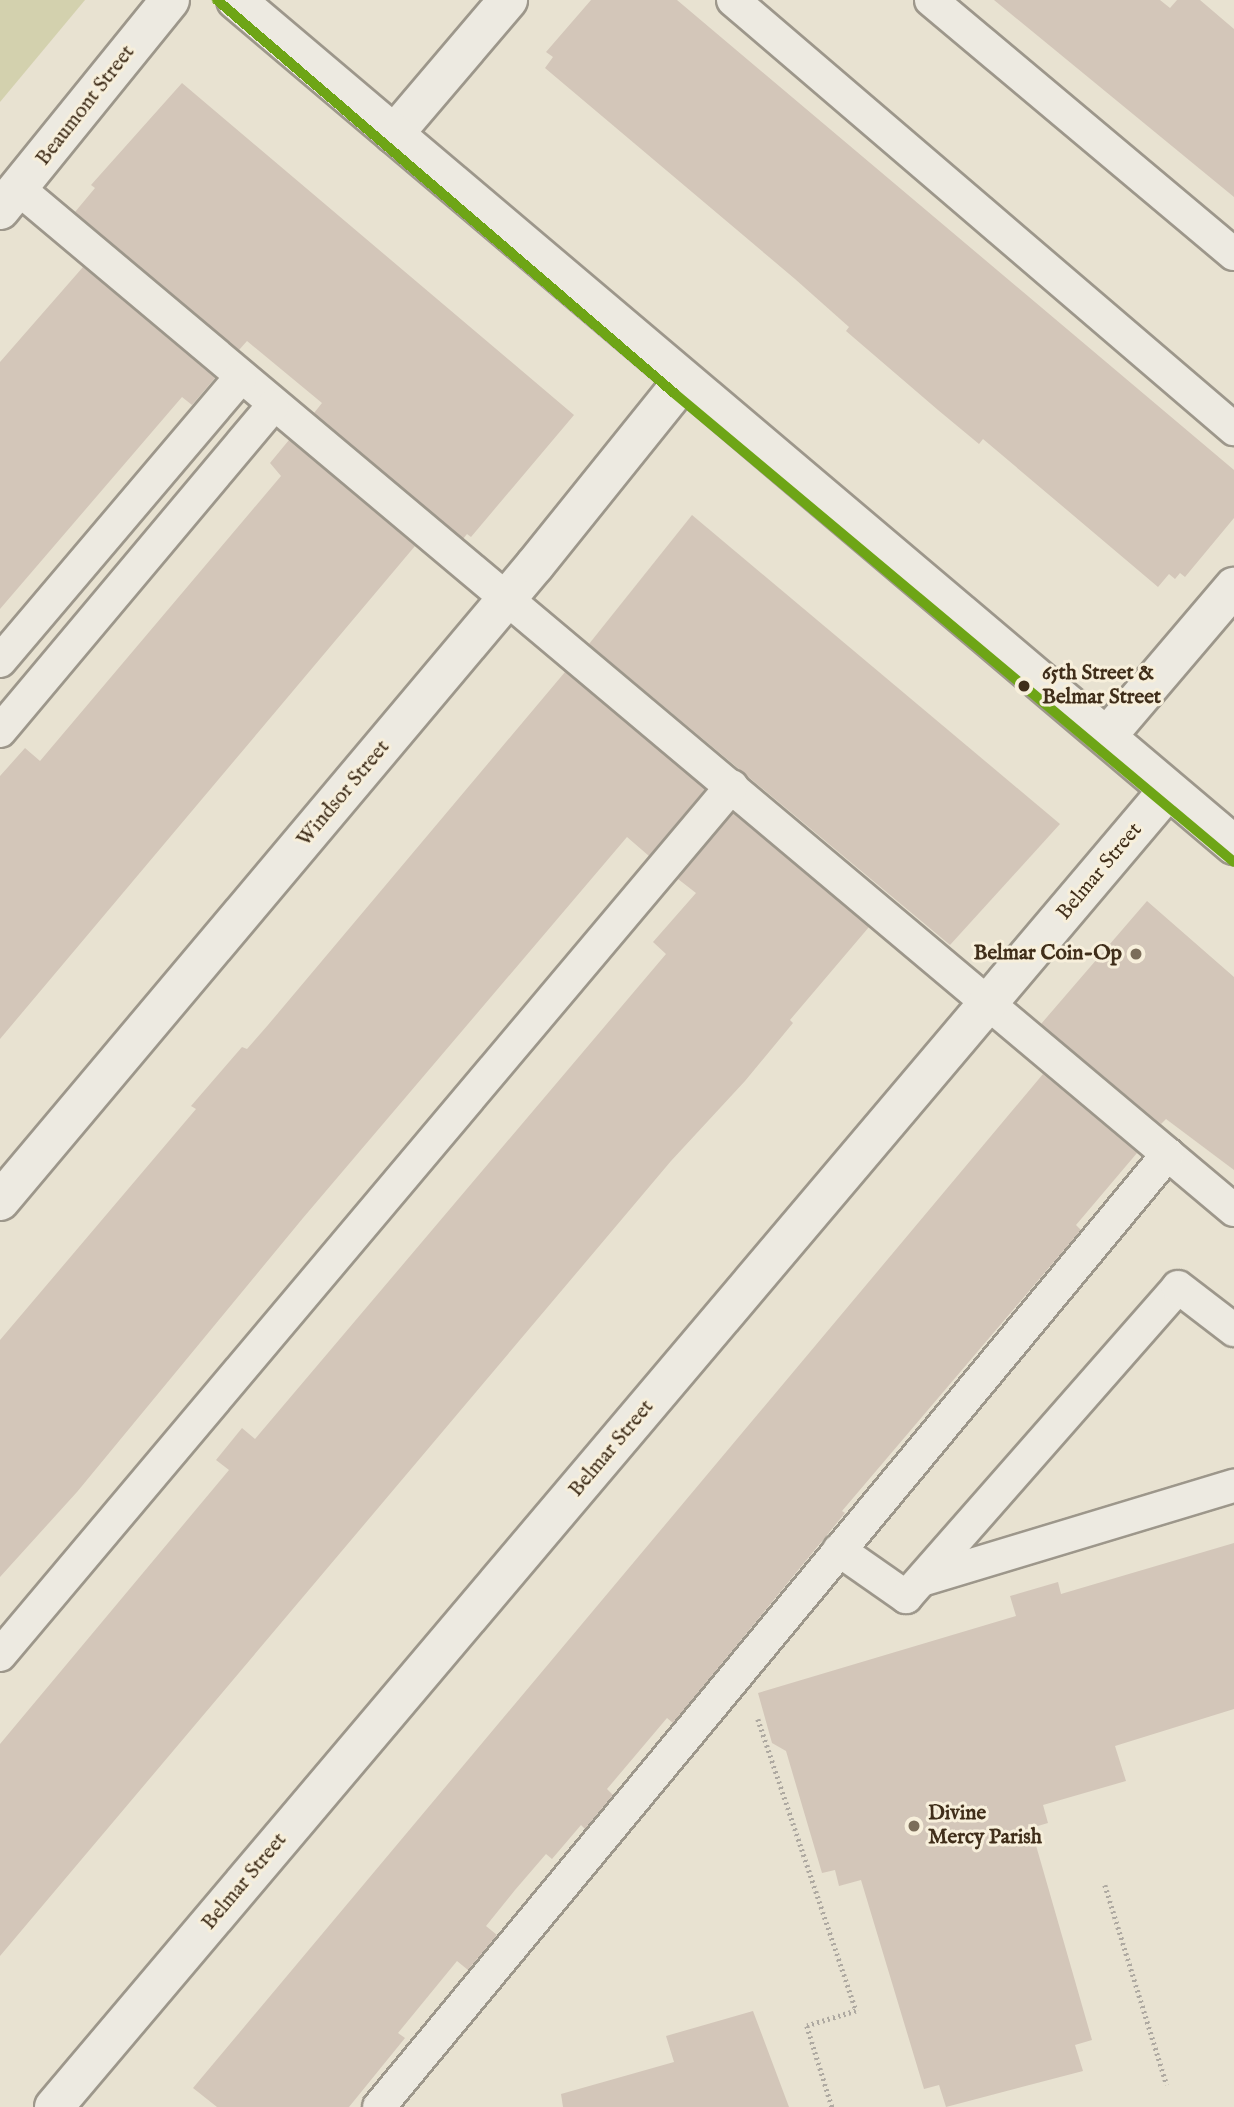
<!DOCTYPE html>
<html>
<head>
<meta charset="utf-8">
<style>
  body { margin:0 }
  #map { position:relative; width:1234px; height:2107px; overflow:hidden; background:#e8e2d1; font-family:"IM FELL English",serif }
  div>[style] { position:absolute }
  .green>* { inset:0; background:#d3d1ae }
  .building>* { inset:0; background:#d3c6b9 }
  .path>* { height:4.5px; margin-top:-2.25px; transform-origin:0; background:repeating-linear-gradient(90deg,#aea9a1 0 2px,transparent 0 5.5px) }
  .roads { filter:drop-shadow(2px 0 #9d978b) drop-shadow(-2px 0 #9d978b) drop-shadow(0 2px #9d978b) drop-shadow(0 -2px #9d978b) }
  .lane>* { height:32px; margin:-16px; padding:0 16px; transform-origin:16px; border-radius:16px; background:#edeae1 }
  .street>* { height:38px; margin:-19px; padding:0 19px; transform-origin:19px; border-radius:19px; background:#edeae1 }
  .secondary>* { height:38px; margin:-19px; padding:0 19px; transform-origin:19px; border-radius:19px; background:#edeae1 }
  .tram-1>* { height:10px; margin:-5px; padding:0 5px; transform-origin:5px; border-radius:5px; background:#6ea516 }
  .dots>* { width:19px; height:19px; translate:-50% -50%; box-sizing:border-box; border:4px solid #f7efdb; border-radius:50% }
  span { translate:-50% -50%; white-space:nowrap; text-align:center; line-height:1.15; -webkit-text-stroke:6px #f7efdb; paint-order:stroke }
  .street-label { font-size:21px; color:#402e1a }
  .stop-label { font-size:21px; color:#402e1a; font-weight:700 }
  .left { translate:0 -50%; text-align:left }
  .poi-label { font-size:21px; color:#402e1a; font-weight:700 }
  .right { translate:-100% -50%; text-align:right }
</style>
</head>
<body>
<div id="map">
  <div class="green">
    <i style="clip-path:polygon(0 0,85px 0,0 102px)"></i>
  </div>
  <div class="building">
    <i style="clip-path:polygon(591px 0,677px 0,1234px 470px,1234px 518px,1185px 577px,1180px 573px,1175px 579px,1169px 574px,1158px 587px,983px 439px,979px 444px,938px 410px,846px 331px,849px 327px,795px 279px,545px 68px,553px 57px,546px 52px)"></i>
    <i style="clip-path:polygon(994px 0,1160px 0,1170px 8px,1177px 0,1200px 0,1234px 29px,1234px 197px)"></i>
    <i style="clip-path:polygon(182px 83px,574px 415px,471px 537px,467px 534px,463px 539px,314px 413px,322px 403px,247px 341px,239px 350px,75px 212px,95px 188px,91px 185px)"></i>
    <i style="clip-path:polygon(83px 267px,215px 378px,192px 405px,182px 397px,0 609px,0 362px)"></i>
    <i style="clip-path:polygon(289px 440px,415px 546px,0 1039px,0 776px,25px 748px,40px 761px,281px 476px,270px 463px)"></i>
    <i style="clip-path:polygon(692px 515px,1060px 824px,950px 945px,589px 644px)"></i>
    <i style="clip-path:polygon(565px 672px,705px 789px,649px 856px,627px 837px,303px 1218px,77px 1492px,0 1577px,0 1340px,196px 1109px,191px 1106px,242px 1047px,247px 1049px,268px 1025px)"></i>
    <i style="clip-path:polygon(733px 813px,869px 927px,790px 1020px,793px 1023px,745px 1081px,671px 1161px,0 1956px,0 1744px,229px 1470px,216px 1460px,242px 1428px,255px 1439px,666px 954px,653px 942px,696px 893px,678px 879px)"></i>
    <i style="clip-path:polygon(1147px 901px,1234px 977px,1234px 1170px,1166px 1119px,1161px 1124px,1041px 1024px)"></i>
    <i style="clip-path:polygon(1043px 1074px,1137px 1153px,1076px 1225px,1081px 1230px,842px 1511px,845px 1513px,673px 1723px,667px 1718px,607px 1789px,613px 1795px,585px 1829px,581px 1825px,552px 1859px,546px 1854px,515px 1890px,486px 1926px,497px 1935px,468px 1970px,457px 1961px,398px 2033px,405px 2038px,349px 2107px,217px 2107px,193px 2088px)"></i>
    <i style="clip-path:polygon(1234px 1543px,1234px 1709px,1115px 1746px,1126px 1781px,1043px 1805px,1048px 1823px,1031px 1828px,1092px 2040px,1075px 2045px,1083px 2071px,946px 2107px,939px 2085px,924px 2089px,861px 1880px,839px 1886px,835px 1870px,822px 1873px,786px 1751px,772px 1743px,758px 1693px,1016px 1616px,1010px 1596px,1058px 1582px,1061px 1594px)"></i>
    <i style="clip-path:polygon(753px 2011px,789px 2107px,563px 2107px,561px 2094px,674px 2062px,666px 2036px)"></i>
  </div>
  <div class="path">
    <i style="left:758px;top:1719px;width:308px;rotate:71.4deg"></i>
    <i style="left:856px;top:2011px;width:51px;rotate:163deg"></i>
    <i style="left:807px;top:2026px;width:85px;rotate:72.8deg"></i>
    <i style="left:1105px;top:1885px;width:209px;rotate:72.8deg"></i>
  </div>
  <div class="roads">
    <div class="lane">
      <i style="left:733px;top:0;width:660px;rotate:40.57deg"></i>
      <i style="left:931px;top:0;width:395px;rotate:40deg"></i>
      <i style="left:19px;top:189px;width:1587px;rotate:40.04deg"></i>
      <i style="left:0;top:661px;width:371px;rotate:-49.7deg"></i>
      <i style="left:0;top:731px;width:424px;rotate:-50deg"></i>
      <i style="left:839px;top:1550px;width:82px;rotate:35deg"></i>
      <i style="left:906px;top:1597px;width:412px;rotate:-48.7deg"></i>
      <i style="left:1178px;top:1287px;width:71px;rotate:37.5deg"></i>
      <i style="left:925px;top:1579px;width:323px;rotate:-16.8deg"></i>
      <i style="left:0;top:1655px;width:1136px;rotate:-49.89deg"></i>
      <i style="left:379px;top:2107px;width:1237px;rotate:-50.38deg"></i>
    </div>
    <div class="street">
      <i style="left:394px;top:134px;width:176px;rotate:-49.6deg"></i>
      <i style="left:0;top:210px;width:270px;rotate:-51deg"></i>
      <i style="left:1107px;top:736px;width:196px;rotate:-49.6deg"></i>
      <i style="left:0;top:1201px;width:831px;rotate:-49.93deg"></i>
      <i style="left:535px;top:565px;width:235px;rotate:-51.2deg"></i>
      <i style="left:54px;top:2107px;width:1725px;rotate:-49.77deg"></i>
    </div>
    <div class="secondary">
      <i style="left:236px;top:0;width:1308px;rotate:40.25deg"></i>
    </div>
  </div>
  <div class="tram-1">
    <i style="left:217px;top:0;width:603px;rotate:40.69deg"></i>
    <i style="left:674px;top:393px;width:730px;rotate:39.95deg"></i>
  </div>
  <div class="dots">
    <i style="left:1024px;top:686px;background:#402e1a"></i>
    <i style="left:1136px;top:954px;background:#7b6d5a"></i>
    <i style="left:914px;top:1826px;background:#7b6d5a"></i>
  </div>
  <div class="street-label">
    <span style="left:86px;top:106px;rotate:-52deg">Beaumont Street</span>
    <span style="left:344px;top:794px;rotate:-50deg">Windsor Street</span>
    <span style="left:1100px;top:872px;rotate:-50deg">Belmar Street</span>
    <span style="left:612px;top:1449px;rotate:-50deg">Belmar Street</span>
    <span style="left:245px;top:1882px;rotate:-50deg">Belmar Street</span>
  </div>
  <div class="stop-label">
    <span class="left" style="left:1042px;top:686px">65th Street &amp;<br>Belmar Street</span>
  </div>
  <div class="poi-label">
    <span class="right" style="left:1122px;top:954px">Belmar Coin-Op</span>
    <span class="left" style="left:928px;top:1826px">Divine<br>Mercy Parish</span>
  </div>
</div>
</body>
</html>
